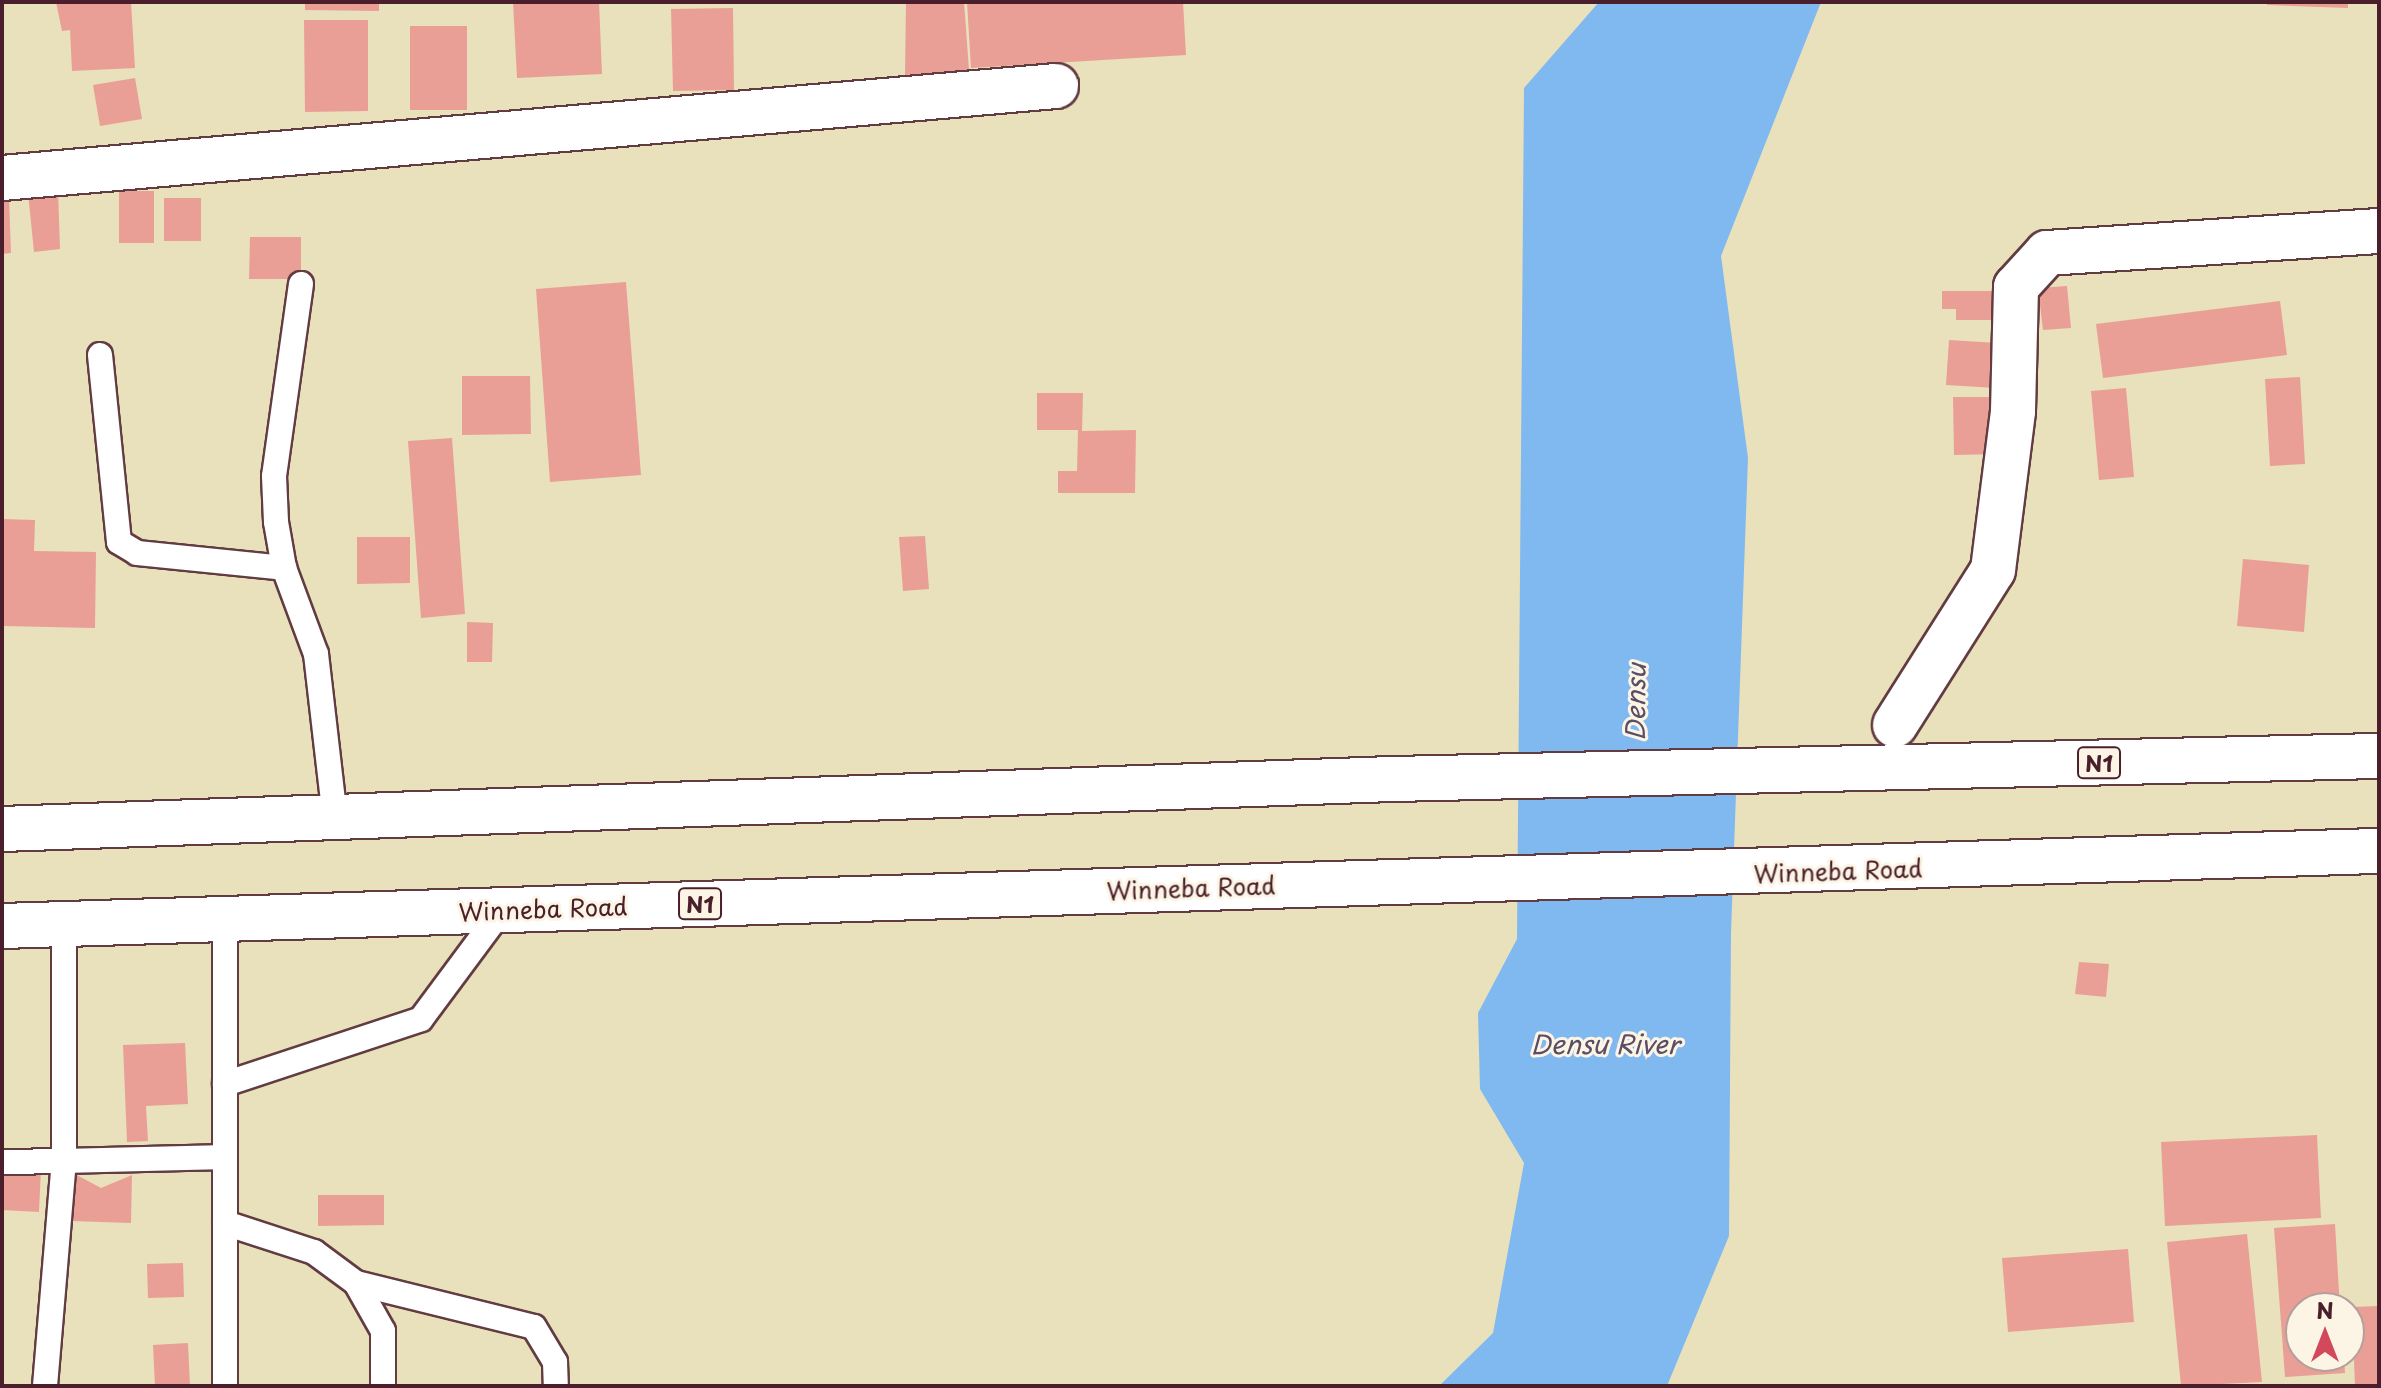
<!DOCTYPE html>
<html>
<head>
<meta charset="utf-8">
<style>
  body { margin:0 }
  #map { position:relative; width:2381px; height:1388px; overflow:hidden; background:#e9e0bc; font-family:"Playpen Sans",sans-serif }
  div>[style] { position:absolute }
  .water>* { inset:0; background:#80b8f0 }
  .building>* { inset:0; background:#e99f96 }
  .roads { filter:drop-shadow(2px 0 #623c41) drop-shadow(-2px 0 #623c41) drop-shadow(0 2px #623c41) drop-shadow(0 -2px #623c41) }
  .service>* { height:24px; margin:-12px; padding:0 12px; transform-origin:12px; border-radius:12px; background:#fff }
  .minor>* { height:44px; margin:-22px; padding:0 22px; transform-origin:22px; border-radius:22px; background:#fff }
  .trunk>* { height:44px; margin:-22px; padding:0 22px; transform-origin:22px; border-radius:22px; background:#fff }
  span { translate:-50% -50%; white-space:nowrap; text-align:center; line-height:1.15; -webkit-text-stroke:6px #fcf5e5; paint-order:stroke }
  .shield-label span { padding:2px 6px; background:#fcf5e5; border:2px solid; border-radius:6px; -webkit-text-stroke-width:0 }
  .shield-label { font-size:22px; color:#4a1f2b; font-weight:700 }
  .street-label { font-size:24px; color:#4a1f2b }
  .water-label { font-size:26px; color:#5a4d66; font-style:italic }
  .frame { position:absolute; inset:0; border:4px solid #4a1f2b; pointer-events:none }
  .north { position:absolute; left:2285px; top:1292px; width:80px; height:80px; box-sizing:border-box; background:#fcf5e5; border:2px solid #b59f9b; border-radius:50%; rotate:0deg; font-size:22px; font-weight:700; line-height:32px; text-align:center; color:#4a1f2b }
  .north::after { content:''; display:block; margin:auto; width:28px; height:36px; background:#d1495b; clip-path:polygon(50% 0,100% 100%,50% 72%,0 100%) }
</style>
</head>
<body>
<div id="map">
  <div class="water">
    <i style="clip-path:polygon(1599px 2px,1821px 2px,1721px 256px,1748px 458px,1731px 933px,1729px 1236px,1667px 1386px,1439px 1386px,1493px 1333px,1524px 1163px,1480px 1089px,1478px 1013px,1517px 939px,1524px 88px)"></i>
  </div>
  <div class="building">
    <i style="clip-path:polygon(56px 2px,131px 2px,135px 68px,72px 71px,70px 30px,62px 31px)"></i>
    <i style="clip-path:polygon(305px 2px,379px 2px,379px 11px,305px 10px)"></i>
    <i style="clip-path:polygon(513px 2px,599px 2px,602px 74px,517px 78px)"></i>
    <i style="clip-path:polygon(906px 2px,964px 2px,969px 70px,905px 75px)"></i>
    <i style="clip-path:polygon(967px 2px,1183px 2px,1186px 55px,971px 68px)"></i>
    <i style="clip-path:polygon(2267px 2px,2348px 2px,2348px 8px,2267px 5px)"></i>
    <i style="clip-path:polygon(733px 8px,734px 90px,673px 91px,671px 9px)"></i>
    <i style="clip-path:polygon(304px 20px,368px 20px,368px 111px,305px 112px)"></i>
    <i style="clip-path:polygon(410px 26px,467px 26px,467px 110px,410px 110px)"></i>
    <i style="clip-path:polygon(135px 78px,142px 119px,100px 126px,93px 85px)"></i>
    <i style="clip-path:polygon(58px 190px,60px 249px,34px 252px,28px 193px)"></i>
    <i style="clip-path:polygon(119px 191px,154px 191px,154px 243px,119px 243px)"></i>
    <i style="clip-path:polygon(2px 198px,9px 198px,11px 253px,2px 254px)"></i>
    <i style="clip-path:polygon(164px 198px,201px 198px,201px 241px,164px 241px)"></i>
    <i style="clip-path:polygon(250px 237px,301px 237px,301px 279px,249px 279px)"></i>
    <i style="clip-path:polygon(626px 282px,641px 475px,550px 482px,536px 289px)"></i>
    <i style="clip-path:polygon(2067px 286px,2071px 328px,2043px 330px,2038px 288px)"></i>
    <i style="clip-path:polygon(1942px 291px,1998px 291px,1998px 320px,1956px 320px,1956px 309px,1942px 309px)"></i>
    <i style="clip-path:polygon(2280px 301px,2287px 355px,2103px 378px,2096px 324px)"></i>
    <i style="clip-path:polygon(1949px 340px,1998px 343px,1996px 388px,1946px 385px)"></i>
    <i style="clip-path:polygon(462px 376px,530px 376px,531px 434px,462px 435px)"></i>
    <i style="clip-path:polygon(2300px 377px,2305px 464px,2270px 466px,2265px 379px)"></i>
    <i style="clip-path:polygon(2126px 388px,2134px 477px,2099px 480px,2091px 391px)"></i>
    <i style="clip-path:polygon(1037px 393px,1083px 393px,1082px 431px,1136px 430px,1135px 493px,1058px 493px,1058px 471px,1077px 471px,1078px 430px,1037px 430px)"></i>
    <i style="clip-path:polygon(1953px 397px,1999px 397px,2000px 454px,1954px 455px)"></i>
    <i style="clip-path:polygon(452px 438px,465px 614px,421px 618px,408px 441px)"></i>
    <i style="clip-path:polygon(2px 519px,35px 520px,34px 551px,96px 552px,95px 628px,2px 626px)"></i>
    <i style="clip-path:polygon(925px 536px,929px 589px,903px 591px,899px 537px)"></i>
    <i style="clip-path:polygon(357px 537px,410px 537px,410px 583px,357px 584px)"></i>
    <i style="clip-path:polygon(2243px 559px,2309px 565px,2304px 632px,2237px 626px)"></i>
    <i style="clip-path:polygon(467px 622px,493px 623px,492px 662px,467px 662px)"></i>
    <i style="clip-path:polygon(2079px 962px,2109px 964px,2106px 997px,2075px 994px)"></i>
    <i style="clip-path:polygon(185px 1043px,188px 1104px,146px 1106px,148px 1141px,127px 1142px,123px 1045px)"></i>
    <i style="clip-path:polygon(2317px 1135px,2321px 1218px,2165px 1226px,2161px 1142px)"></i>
    <i style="clip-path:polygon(2px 1167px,41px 1169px,39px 1212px,2px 1210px)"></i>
    <i style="clip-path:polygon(73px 1173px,101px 1188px,132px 1175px,131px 1223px,71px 1221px)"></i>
    <i style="clip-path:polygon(318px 1195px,384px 1195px,384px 1225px,318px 1226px)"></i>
    <i style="clip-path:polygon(2335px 1224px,2340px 1308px,2301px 1308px,2301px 1356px,2344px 1356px,2345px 1373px,2285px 1377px,2274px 1228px)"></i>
    <i style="clip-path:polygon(2247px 1234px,2262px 1382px,2181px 1386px,2167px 1242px)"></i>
    <i style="clip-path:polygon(2128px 1249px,2134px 1322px,2008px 1332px,2002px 1258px)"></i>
    <i style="clip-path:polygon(183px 1263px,184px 1297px,148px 1298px,147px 1264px)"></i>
    <i style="clip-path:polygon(2379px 1306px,2379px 1386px,2355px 1386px,2352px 1307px)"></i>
    <i style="clip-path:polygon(188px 1343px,190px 1386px,155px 1386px,153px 1345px)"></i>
  </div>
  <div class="roads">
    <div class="service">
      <i style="left:301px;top:284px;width:194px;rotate:98deg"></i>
      <i style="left:274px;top:476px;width:46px;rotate:87.5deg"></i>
      <i style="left:276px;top:522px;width:47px;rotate:80.1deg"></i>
      <i style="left:284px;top:568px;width:92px;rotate:69.6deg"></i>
      <i style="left:316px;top:654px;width:165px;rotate:83.4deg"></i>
      <i style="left:100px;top:355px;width:188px;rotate:84.2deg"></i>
      <i style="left:119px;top:542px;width:21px;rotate:31deg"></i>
      <i style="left:137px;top:553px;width:148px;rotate:5.8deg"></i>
      <i style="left:225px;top:918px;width:468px;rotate:90deg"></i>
      <i style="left:225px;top:1084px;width:206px;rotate:-18.3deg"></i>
      <i style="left:421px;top:1019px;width:136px;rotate:-53.4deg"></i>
      <i style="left:2px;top:1162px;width:62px;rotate:-0.9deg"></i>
      <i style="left:64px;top:1161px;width:237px;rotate:-90deg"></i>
      <i style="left:225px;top:1223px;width:94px;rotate:18deg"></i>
      <i style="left:314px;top:1252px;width:52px;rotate:36.4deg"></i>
      <i style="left:356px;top:1283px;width:55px;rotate:60.6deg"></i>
      <i style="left:383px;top:1331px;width:55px;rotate:90deg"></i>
      <i style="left:356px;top:1283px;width:183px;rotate:13.9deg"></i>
      <i style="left:534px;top:1327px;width:41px;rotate:59deg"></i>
      <i style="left:555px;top:1362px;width:24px;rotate:88deg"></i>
      <i style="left:45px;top:1386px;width:226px;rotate:-85.2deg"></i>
      <i style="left:64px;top:1161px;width:161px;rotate:-1.4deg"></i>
    </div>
    <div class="minor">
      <i style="left:2px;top:178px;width:1058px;rotate:-4.99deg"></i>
      <i style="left:1895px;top:725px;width:183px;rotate:-57.7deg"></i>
      <i style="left:1993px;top:570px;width:160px;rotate:-82.8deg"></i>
      <i style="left:2013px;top:411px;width:124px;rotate:-88.6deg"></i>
      <i style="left:2016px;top:287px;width:46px;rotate:-47.6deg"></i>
      <i style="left:2047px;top:253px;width:333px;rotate:-3.8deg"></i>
    </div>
    <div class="trunk">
      <i style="left:2px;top:829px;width:1393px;rotate:-2.06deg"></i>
      <i style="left:1394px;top:779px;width:985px;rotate:-1.34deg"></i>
      <i style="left:2px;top:926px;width:2378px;rotate:-1.81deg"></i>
    </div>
  </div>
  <div class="shield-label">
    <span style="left:2099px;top:763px">N1</span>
    <span style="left:700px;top:904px">N1</span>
  </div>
  <div class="street-label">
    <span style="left:1838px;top:871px;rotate:-2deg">Winneba Road</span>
    <span style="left:1191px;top:888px;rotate:-2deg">Winneba Road</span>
    <span style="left:543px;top:909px;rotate:-2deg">Winneba Road</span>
  </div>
  <div class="water-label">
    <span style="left:1635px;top:702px;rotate:-89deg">Densu</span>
    <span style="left:1605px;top:1044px">Densu River</span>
  </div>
  <div class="frame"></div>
  <div class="north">N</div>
</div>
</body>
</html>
